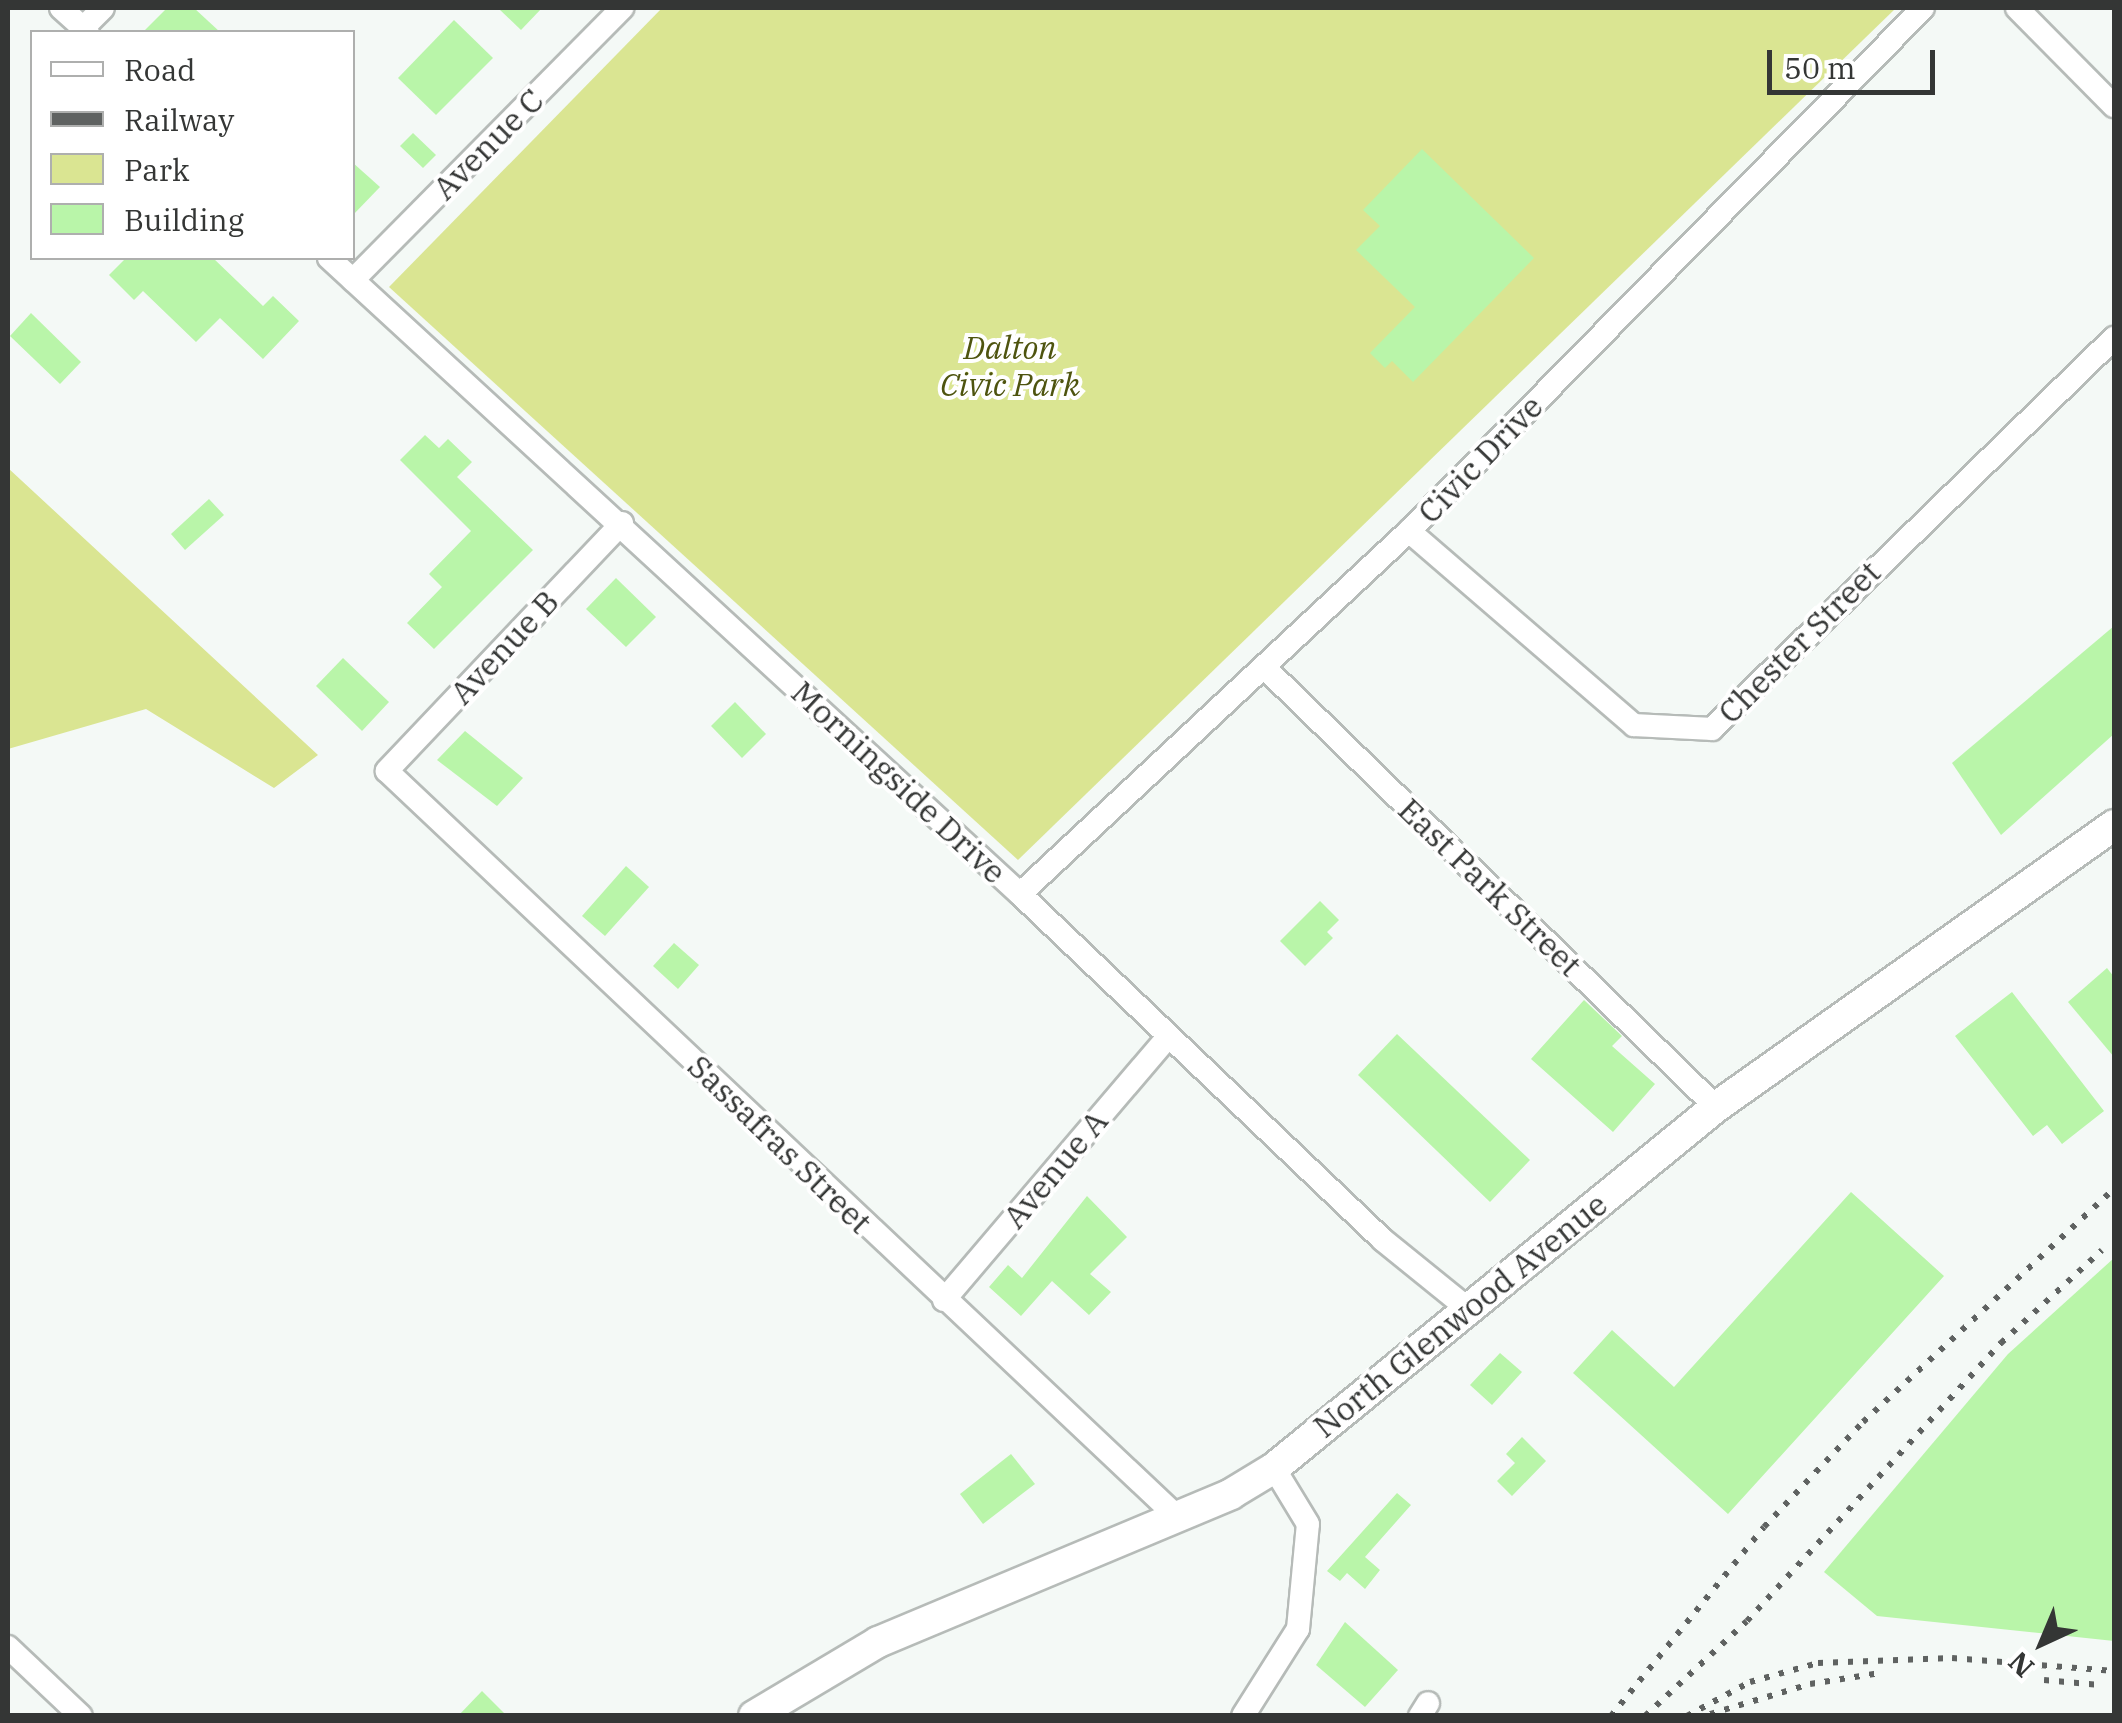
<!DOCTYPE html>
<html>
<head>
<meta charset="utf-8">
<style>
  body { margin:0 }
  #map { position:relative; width:2122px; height:1723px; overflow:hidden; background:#f4f9f6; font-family:"IBM Plex Serif",serif }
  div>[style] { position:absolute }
  .green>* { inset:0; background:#dae592 }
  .building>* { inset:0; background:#b9f5a9 }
  .roads { filter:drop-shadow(2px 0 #b6bbb8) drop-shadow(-2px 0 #b6bbb8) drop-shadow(0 2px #b6bbb8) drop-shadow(0 -2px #b6bbb8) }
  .minor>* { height:22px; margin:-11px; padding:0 11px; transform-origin:11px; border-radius:11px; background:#fff }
  .major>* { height:30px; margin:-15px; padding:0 15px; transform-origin:15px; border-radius:15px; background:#fff }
  .rail>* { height:6px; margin-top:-3px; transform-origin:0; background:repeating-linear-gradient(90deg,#5f6261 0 5px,transparent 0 15px) }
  span { translate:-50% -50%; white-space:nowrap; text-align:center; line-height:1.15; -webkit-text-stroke:8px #fff; paint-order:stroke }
  .street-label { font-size:32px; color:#343635 }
  .park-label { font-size:32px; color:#4e540f; font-style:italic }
  .frame { position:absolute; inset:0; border:10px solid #343635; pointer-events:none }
  .legend { position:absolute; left:30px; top:30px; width:325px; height:230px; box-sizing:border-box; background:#fff; border:2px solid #aeafae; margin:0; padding:12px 18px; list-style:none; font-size:30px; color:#343635 }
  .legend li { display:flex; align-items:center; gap:20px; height:50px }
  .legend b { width:50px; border:2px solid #aeafae }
  .north { position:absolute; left:1992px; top:1593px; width:100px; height:100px; -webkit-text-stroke:8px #fff; paint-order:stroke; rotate:224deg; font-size:28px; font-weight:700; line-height:40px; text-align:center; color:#343635 }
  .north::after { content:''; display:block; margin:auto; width:35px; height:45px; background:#343635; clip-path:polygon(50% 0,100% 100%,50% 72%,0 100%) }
  .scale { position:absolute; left:1767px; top:50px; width:168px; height:45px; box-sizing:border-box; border:5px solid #343635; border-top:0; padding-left:12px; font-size:30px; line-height:35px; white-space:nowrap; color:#343635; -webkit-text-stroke:8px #fff; paint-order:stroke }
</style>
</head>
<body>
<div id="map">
  <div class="green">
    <i style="clip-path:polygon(662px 8px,1896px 8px,1018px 860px,389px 287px)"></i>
    <i style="clip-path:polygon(8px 468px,318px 755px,274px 788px,146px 709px,8px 749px)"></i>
  </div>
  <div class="building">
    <i style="clip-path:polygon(167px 8px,194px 8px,220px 32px,143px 32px)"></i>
    <i style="clip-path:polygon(498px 8px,542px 8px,521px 30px)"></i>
    <i style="clip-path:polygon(454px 20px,493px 58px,436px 115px,398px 78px)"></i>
    <i style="clip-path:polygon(413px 133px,436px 155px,423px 168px,400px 146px)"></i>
    <i style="clip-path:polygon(1422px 149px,1534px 258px,1413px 382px,1392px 361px,1385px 368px,1370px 353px,1415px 307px,1356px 250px,1380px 226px,1363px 210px)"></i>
    <i style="clip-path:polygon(352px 162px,380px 187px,352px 216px)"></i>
    <i style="clip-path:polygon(126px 258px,213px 258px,263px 306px,273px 296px,299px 321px,263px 359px,220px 318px,196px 342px,143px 291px,134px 300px,109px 275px)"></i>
    <i style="clip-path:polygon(31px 313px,81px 362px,60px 384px,10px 336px)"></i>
    <i style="clip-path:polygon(425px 435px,439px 448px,448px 439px,472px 462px,457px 477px,533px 550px,434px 649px,407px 623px,442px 587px,429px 574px,471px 531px,400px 460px)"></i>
    <i style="clip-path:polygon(209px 499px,224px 515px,185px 550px,171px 534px)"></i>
    <i style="clip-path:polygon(616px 578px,656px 617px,626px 647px,586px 609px)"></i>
    <i style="clip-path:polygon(2114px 626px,2114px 734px,2001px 835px,1952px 763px)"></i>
    <i style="clip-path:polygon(343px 658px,389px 702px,362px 731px,316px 686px)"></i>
    <i style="clip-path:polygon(735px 702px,766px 734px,742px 758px,711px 726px)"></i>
    <i style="clip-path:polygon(465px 731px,523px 778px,497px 806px,437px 760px)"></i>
    <i style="clip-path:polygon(626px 866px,649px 887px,605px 936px,582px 916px)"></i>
    <i style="clip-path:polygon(1320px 901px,1339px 920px,1327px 932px,1333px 938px,1305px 966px,1280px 941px)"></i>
    <i style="clip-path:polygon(674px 943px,699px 965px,678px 989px,653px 966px)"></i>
    <i style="clip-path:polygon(2107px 968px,2114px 977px,2114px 1057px,2068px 1002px)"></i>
    <i style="clip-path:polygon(2012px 992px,2104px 1111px,2062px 1144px,2047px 1125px,2033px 1136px,1955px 1036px)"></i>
    <i style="clip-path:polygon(1584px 1000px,1622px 1036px,1612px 1046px,1655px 1084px,1613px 1132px,1531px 1059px)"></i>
    <i style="clip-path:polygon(1397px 1034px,1530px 1160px,1490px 1202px,1358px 1075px)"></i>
    <i style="clip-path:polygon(1851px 1192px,1944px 1276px,1728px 1514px,1573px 1373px,1612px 1330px,1674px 1387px)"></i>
    <i style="clip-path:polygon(1087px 1196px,1127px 1237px,1090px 1274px,1111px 1292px,1089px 1315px,1052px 1281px,1021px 1316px,989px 1287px,1008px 1265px,1022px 1278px)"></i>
    <i style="clip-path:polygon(2114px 1258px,2114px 1641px,1877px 1616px,1824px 1572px,2008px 1354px)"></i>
    <i style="clip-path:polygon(1500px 1353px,1522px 1372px,1492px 1405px,1470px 1385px)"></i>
    <i style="clip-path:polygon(1522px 1437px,1546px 1461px,1512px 1496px,1497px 1481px,1515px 1463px,1506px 1454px)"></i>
    <i style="clip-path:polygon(1011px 1454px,1035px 1484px,983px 1524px,960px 1494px)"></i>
    <i style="clip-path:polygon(1397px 1493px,1411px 1505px,1365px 1557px,1380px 1570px,1365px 1589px,1347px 1573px,1340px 1581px,1327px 1571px)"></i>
    <i style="clip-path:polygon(1345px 1622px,1398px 1670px,1365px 1707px,1316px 1665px)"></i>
    <i style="clip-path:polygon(482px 1691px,507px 1716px,458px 1716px)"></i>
  </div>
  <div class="roads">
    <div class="minor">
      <i style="left:61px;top:8px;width:36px;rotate:42deg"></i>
      <i style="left:2017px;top:8px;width:138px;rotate:45.3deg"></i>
      <i style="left:83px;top:28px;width:28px;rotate:-45deg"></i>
      <i style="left:329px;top:258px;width:939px;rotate:42.63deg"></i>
      <i style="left:1020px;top:894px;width:501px;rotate:43.63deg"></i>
      <i style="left:1383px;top:1240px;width:108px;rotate:39deg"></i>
      <i style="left:353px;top:280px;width:383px;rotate:-45.3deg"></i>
      <i style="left:622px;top:523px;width:342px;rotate:133.5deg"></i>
      <i style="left:387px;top:771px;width:1084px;rotate:43.35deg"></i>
      <i style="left:1409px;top:531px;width:297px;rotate:40.8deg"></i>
      <i style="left:1634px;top:725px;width:78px;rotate:2.9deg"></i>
      <i style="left:1712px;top:729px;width:561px;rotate:-44.21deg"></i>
      <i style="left:1264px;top:667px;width:631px;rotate:44.23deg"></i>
      <i style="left:1020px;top:894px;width:532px;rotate:-43.02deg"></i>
      <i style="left:1409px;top:531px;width:733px;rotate:-45.5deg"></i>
      <i style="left:944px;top:1300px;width:344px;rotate:-49.6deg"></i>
      <i style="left:8px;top:1647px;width:100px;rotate:43.4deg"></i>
      <i style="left:1243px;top:1716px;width:103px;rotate:-57.7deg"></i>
      <i style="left:1298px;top:1629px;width:105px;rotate:-84.6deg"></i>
      <i style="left:1308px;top:1524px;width:66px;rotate:-121.3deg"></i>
      <i style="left:1420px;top:1716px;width:15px;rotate:-58deg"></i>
    </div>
    <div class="major">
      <i style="left:754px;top:1716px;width:144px;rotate:-30.8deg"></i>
      <i style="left:878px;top:1642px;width:383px;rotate:-22.7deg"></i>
      <i style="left:1231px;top:1494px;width:50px;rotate:-31.2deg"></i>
      <i style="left:1274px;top:1468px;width:571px;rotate:-39.24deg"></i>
      <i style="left:1716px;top:1107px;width:488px;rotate:-35.3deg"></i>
    </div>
  </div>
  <div class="rail">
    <i style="left:2044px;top:1680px;width:56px;rotate:5.1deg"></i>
    <i style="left:1710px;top:1714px;width:104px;rotate:-16.7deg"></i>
    <i style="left:1810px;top:1684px;width:71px;rotate:-8.9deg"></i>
    <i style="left:1611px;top:1716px;width:243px;rotate:-51deg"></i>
    <i style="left:1764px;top:1527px;width:144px;rotate:-46.7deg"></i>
    <i style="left:1863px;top:1422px;width:342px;rotate:-42.9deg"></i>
    <i style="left:1645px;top:1716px;width:139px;rotate:-43deg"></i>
    <i style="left:1747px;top:1621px;width:377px;rotate:-47.6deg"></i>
    <i style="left:2001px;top:1343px;width:137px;rotate:-42.6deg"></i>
    <i style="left:1687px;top:1716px;width:72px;rotate:-28.4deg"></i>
    <i style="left:1750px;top:1682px;width:71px;rotate:-15.6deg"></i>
    <i style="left:1818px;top:1663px;width:134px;rotate:-2.1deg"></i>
    <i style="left:1952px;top:1658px;width:163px;rotate:4.6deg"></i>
  </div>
  <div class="street-label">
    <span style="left:488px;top:144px;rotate:-45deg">Avenue C</span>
    <span style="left:1480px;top:459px;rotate:-46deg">Civic Drive</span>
    <span style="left:1799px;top:642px;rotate:-45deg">Chester Street</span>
    <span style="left:504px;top:647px;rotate:-47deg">Avenue B</span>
    <span style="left:899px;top:782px;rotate:43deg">Morningside Drive</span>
    <span style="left:1490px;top:887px;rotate:44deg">East Park Street</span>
    <span style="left:780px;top:1144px;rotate:44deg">Sassafras Street</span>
    <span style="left:1055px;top:1169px;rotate:-50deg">Avenue A</span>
    <span style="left:1460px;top:1315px;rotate:-39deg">North Glenwood Avenue</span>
  </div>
  <div class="park-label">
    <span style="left:1010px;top:366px">Dalton<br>Civic Park</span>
  </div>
  <div class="frame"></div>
  <ul class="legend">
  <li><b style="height:12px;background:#fff"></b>Road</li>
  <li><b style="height:12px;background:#5f6261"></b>Railway</li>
  <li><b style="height:28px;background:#dae592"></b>Park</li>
  <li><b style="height:28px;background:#b9f5a9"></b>Building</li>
  </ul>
  <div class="north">N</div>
  <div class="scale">50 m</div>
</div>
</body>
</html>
